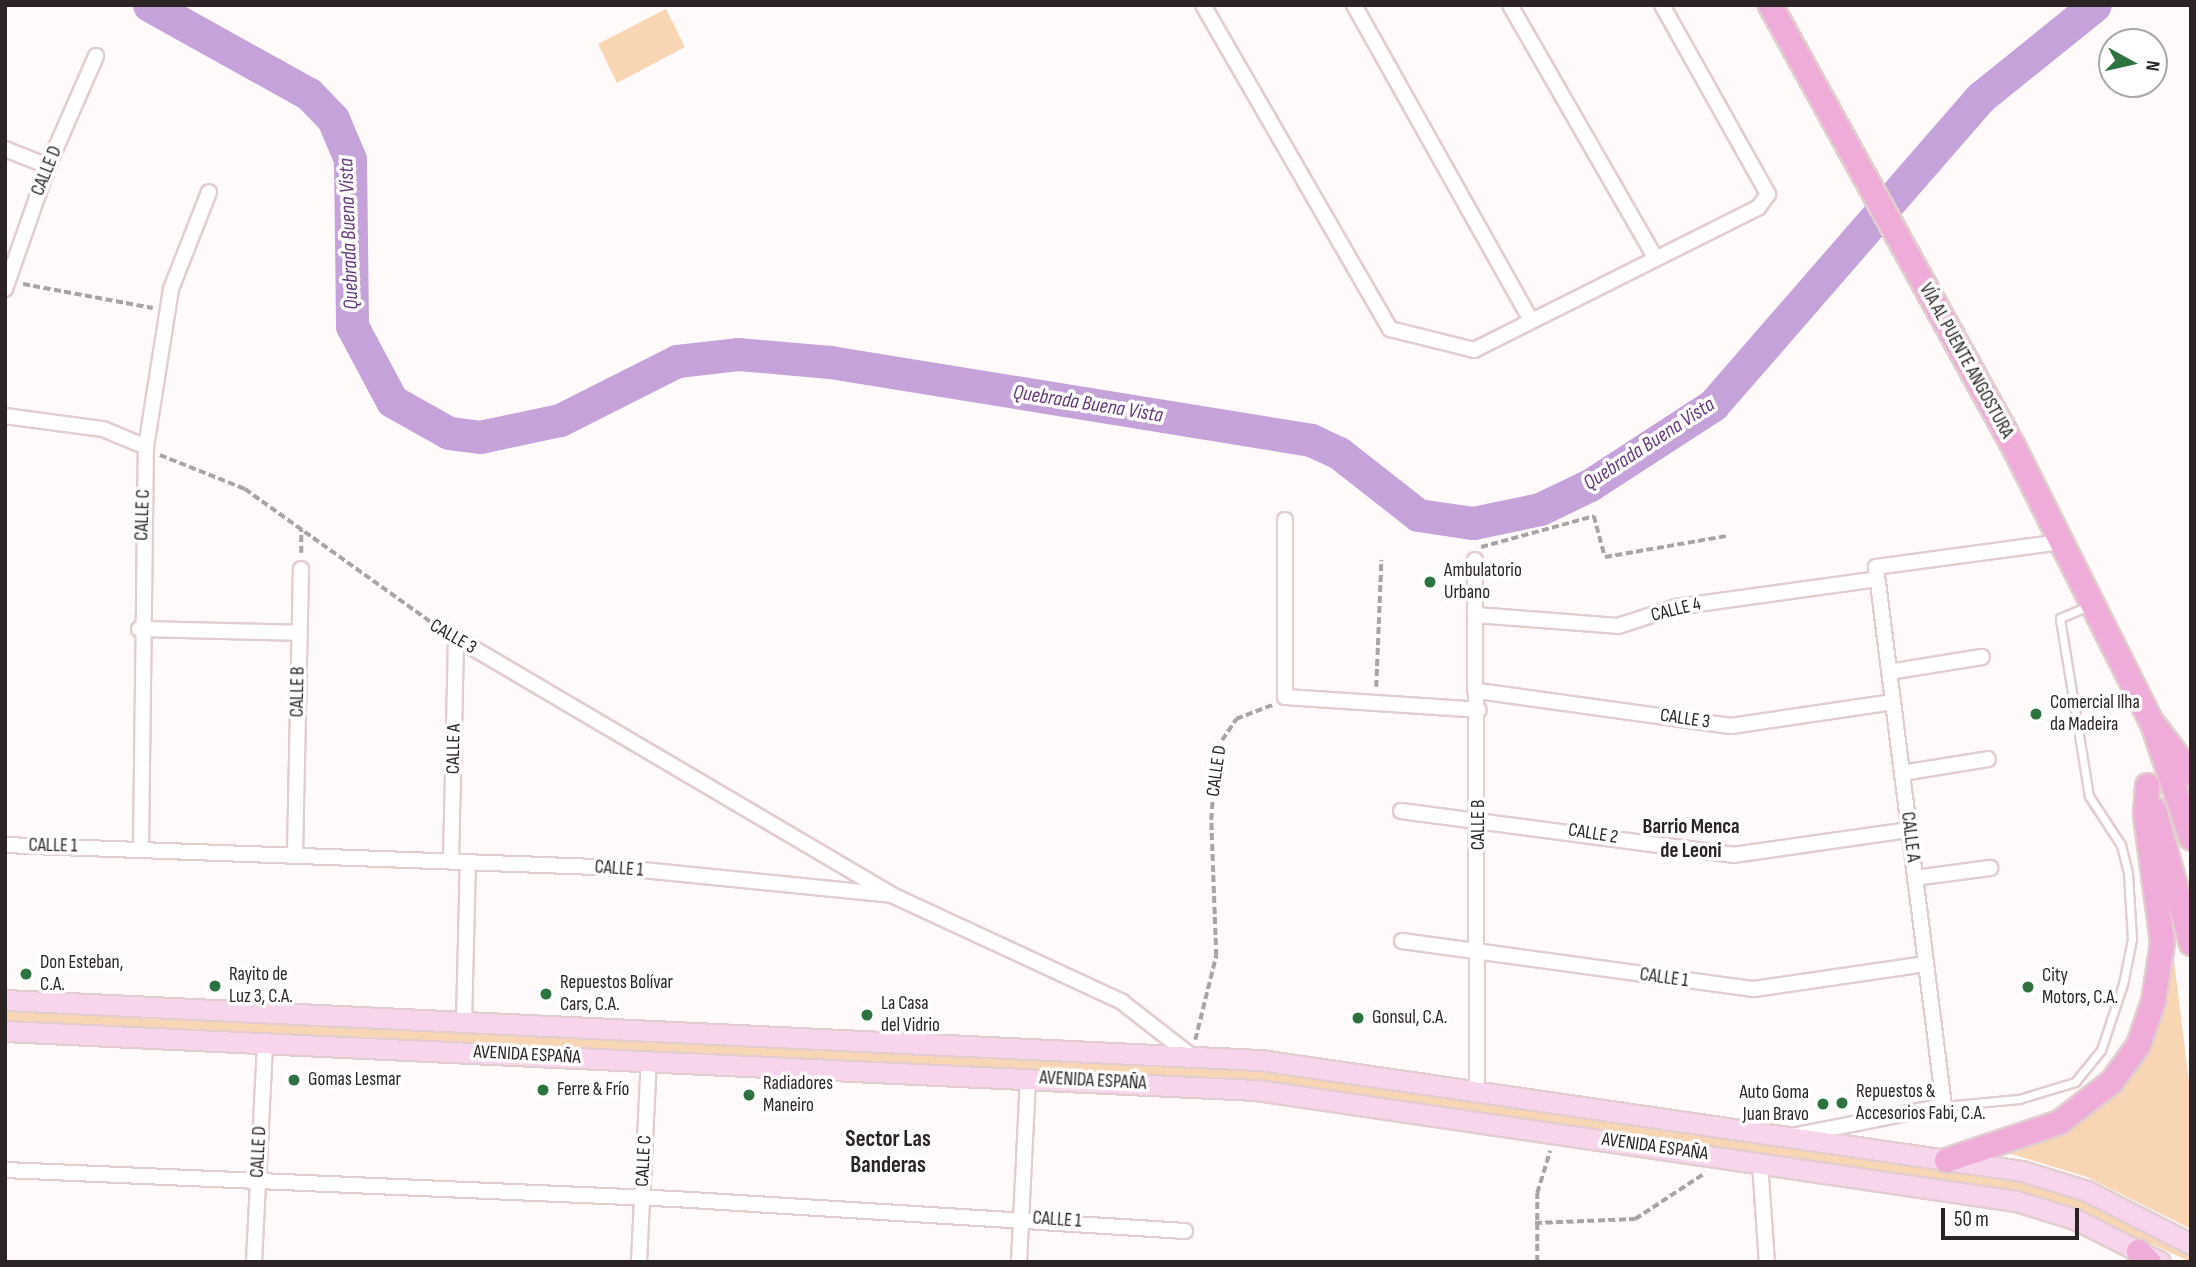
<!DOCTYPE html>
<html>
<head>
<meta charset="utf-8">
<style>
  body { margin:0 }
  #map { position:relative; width:2196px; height:1267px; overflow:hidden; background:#fefafa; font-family:"Sofia Sans Condensed",sans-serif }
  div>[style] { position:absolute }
  .green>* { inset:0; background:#f8d5b3 }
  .river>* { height:33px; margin:-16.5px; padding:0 16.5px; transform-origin:16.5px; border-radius:16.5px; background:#c6a2da }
  .path>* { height:3.5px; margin-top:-1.75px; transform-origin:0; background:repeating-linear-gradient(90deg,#a9a4a4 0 7px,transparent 0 10.5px) }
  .roads { filter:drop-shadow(2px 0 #e2cdcf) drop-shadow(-2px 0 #e2cdcf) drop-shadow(0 2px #e2cdcf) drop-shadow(0 -2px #e2cdcf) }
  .service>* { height:7px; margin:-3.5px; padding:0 3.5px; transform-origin:3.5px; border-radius:3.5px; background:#fff }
  .minor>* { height:14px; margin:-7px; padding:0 7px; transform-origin:7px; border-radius:7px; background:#fff }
  .secondary>* { height:19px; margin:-9.5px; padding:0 9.5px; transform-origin:9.5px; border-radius:9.5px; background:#f7d5ec }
  .primary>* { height:23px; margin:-11.5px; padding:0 11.5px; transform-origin:11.5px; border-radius:11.5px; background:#efacd8 }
  .dots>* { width:19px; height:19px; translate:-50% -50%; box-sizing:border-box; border:4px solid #fff; border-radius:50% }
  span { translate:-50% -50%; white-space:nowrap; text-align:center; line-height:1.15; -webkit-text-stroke:7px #fff; paint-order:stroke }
  .street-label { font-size:19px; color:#2b2324 }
  .poi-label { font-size:19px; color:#2b2324 }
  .left { translate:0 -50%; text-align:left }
  .right { translate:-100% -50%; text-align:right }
  .water-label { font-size:21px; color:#66387c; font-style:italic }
  .neighbourhood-label { font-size:21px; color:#2b2324; font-weight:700 }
  .quarter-label { font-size:23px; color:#2b2324; font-weight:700 }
  .frame { position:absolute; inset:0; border:7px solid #2b2324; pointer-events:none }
  .north { position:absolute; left:2098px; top:28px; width:70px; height:70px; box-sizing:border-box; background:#fff; border:2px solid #aaa7a7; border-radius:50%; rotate:98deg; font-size:19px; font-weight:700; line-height:28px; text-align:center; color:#2b2324 }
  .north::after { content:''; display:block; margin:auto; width:24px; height:32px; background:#2c7340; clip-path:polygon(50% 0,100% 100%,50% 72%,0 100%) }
  .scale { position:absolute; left:1941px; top:1208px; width:138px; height:32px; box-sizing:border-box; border:4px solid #2b2324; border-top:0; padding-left:9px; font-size:21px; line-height:24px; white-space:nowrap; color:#2b2324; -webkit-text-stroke:5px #fff; paint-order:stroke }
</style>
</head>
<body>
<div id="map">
  <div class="green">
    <i style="clip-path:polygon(666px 9px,685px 47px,617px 83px,598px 44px)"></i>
    <i style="clip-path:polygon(2164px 879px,2191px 1098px,2191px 1229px,2087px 1177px,2008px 1153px,2055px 1133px,2142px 1051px)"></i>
    <i style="clip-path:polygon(5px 1010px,1260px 1069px,2020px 1181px,2084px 1200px,2191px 1255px,2191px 1262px,2067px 1205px,2018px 1191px,1291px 1084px,5px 1021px)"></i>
  </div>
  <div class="river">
    <i style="left:149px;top:5px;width:183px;rotate:29.1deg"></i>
    <i style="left:309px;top:94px;width:35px;rotate:46deg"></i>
    <i style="left:333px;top:119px;width:43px;rotate:67deg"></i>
    <i style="left:350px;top:159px;width:167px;rotate:89.3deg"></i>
    <i style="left:352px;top:326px;width:85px;rotate:61.9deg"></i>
    <i style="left:392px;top:401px;width:65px;rotate:29.3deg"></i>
    <i style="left:449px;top:433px;width:31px;rotate:7deg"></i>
    <i style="left:480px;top:437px;width:82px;rotate:-12deg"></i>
    <i style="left:560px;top:420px;width:131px;rotate:-26.8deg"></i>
    <i style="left:677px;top:361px;width:61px;rotate:-6.5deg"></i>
    <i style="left:738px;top:354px;width:92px;rotate:5deg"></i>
    <i style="left:830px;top:362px;width:487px;rotate:9.2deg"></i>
    <i style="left:1311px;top:440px;width:31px;rotate:25deg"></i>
    <i style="left:1339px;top:453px;width:100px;rotate:38.1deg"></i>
    <i style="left:1418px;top:515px;width:56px;rotate:8.3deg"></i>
    <i style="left:1473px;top:523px;width:68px;rotate:-11.8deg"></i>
    <i style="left:1540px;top:509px;width:55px;rotate:-25.6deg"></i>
    <i style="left:1590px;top:485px;width:147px;rotate:-33deg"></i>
    <i style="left:1713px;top:405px;width:408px;rotate:-49deg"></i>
    <i style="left:1981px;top:97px;width:146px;rotate:-38.9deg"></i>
  </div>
  <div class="path">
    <i style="left:23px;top:284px;width:132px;rotate:10.5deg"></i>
    <i style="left:160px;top:455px;width:92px;rotate:21.8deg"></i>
    <i style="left:245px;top:489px;width:244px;rotate:35.6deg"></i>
    <i style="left:1481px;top:547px;width:117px;rotate:-15.3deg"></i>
    <i style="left:1594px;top:516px;width:42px;rotate:75deg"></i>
    <i style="left:1605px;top:557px;width:124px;rotate:-9.8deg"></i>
    <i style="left:301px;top:553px;width:23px;rotate:-90deg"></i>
    <i style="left:1376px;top:687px;width:127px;rotate:-87.7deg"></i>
    <i style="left:1195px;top:1040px;width:87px;rotate:-76deg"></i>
    <i style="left:1216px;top:956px;width:136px;rotate:-92.1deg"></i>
    <i style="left:1211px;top:820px;width:71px;rotate:-86deg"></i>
    <i style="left:1216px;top:749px;width:36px;rotate:-56deg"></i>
    <i style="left:1236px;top:719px;width:40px;rotate:-21deg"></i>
    <i style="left:1535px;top:1223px;width:100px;rotate:-2.3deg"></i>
    <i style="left:1635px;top:1219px;width:84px;rotate:-33.3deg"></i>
    <i style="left:1537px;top:1262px;width:69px;rotate:-90deg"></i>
    <i style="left:1537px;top:1193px;width:44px;rotate:-72.8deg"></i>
  </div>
  <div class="roads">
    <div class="service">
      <i style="left:1944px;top:1106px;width:75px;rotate:-5.3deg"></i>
      <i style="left:2019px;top:1099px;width:59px;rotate:-16.9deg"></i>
      <i style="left:2075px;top:1082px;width:41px;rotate:-50.9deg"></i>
      <i style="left:2101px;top:1050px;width:70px;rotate:-71.6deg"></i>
      <i style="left:2123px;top:984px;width:46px;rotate:-78.7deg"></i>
      <i style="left:2132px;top:939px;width:66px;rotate:-93.5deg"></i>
      <i style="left:2128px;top:873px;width:29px;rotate:-104deg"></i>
      <i style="left:2121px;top:845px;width:59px;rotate:-123.1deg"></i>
      <i style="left:2089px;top:796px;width:180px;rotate:-99.3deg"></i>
      <i style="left:2060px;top:618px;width:30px;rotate:-23deg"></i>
    </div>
    <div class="minor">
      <i style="left:1203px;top:5px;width:374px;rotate:60deg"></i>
      <i style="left:1390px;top:329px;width:87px;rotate:14deg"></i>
      <i style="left:1474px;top:350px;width:318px;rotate:-26.6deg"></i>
      <i style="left:1758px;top:208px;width:17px;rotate:-54deg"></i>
      <i style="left:1768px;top:194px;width:217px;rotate:-119.3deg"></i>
      <i style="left:1354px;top:5px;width:362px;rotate:60.7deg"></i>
      <i style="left:1510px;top:5px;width:289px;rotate:60.1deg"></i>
      <i style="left:5px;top:149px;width:46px;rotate:21.6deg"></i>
      <i style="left:5px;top:289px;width:130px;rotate:-70.7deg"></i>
      <i style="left:48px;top:166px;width:120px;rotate:-66.4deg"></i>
      <i style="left:5px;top:416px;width:99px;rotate:7.6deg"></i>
      <i style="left:103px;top:429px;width:47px;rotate:22.7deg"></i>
      <i style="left:1285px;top:520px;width:177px;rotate:90deg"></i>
      <i style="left:1285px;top:697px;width:194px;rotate:3.8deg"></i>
      <i style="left:1475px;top:560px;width:530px;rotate:89.78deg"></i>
      <i style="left:1476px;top:615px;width:142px;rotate:4.4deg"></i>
      <i style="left:1618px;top:626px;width:61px;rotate:-18.1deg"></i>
      <i style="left:1676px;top:607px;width:203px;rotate:-7.9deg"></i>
      <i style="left:139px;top:629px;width:160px;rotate:1.4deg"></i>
      <i style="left:1889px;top:672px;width:94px;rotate:-9.2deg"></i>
      <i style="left:1478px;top:691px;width:255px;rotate:7.9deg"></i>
      <i style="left:1731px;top:726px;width:164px;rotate:-8.4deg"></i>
      <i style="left:1902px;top:773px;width:87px;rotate:-9.2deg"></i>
      <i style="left:1401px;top:811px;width:335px;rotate:7.5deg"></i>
      <i style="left:1733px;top:855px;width:178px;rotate:-8.1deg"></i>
      <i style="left:5px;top:845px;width:617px;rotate:2.13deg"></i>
      <i style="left:622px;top:868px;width:271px;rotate:5.7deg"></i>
      <i style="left:892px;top:895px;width:254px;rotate:24.9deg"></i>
      <i style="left:1122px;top:1002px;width:86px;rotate:37.9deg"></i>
      <i style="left:141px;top:848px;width:401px;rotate:-89.3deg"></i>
      <i style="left:146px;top:447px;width:160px;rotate:-81deg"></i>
      <i style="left:171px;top:289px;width:104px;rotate:-68.6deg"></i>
      <i style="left:295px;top:854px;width:285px;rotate:-88.8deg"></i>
      <i style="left:451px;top:861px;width:223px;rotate:-88.7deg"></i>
      <i style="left:456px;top:638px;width:503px;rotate:30.49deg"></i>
      <i style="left:1915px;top:878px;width:76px;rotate:-7.6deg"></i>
      <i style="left:1402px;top:941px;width:355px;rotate:7.8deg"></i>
      <i style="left:1754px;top:989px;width:174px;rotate:-8.3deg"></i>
      <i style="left:464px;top:1022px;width:160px;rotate:-88.6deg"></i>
      <i style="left:1797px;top:1135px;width:150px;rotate:-11.2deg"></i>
      <i style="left:1944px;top:1106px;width:543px;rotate:-97.19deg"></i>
      <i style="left:1876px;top:567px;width:187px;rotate:-7.7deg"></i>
      <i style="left:1760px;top:1163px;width:99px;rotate:86deg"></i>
      <i style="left:5px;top:1170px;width:671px;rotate:2.48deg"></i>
      <i style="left:675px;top:1199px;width:511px;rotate:3.59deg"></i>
      <i style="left:254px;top:1262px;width:219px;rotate:-87.1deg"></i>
      <i style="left:639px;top:1262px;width:201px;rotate:-87.2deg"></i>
      <i style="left:1019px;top:1262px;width:184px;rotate:-87.2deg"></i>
    </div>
    <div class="secondary">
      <i style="left:5px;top:1000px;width:1256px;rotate:2.74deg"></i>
      <i style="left:1260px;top:1060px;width:770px;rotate:8.29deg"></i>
      <i style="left:2022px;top:1171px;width:68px;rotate:17.1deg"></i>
      <i style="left:2087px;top:1191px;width:117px;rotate:27deg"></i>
      <i style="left:5px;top:1031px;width:1253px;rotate:2.7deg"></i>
      <i style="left:1257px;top:1090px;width:767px;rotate:8.32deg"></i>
      <i style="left:2016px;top:1201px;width:62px;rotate:17deg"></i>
      <i style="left:2075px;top:1219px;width:95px;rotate:26.8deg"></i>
    </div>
    <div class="primary">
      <i style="left:1770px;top:5px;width:504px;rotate:61.14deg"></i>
      <i style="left:2013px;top:446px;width:310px;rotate:63.4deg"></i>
      <i style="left:2152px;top:723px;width:121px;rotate:71.3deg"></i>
      <i style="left:2154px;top:725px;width:61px;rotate:52.9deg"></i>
      <i style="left:2154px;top:809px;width:139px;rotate:74.6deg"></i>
      <i style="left:1946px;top:1160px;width:119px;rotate:-18.6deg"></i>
      <i style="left:2059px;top:1122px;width:66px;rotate:-37.6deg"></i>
      <i style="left:2111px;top:1082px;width:46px;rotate:-53.9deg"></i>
      <i style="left:2138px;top:1045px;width:46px;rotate:-71.2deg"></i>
      <i style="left:2153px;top:1001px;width:60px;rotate:-81.3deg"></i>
      <i style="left:2162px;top:942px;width:129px;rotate:-97.6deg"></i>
      <i style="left:2145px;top:814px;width:29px;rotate:-86deg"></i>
      <i style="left:2138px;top:1251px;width:16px;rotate:45deg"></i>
    </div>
  </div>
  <div class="dots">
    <i style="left:1430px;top:582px;background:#2c7340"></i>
    <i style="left:2036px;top:714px;background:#2c7340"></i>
    <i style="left:26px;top:974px;background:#2c7340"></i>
    <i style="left:215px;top:986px;background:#2c7340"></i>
    <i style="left:2028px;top:987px;background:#2c7340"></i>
    <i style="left:546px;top:994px;background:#2c7340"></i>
    <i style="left:867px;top:1015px;background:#2c7340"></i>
    <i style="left:1358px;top:1018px;background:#2c7340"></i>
    <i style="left:294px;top:1080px;background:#2c7340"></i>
    <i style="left:543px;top:1090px;background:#2c7340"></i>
    <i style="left:749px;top:1095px;background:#2c7340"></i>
    <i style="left:1842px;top:1103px;background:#2c7340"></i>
    <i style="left:1823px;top:1104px;background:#2c7340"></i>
  </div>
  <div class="street-label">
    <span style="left:47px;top:171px;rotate:-68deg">CALLE D</span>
    <span style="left:1966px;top:361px;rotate:61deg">VÍA AL PUENTE ANGOSTURA</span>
    <span style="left:143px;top:515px;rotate:-88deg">CALLE C</span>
    <span style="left:1676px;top:610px;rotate:-14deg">CALLE 4</span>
    <span style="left:453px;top:637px;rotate:30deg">CALLE 3</span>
    <span style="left:298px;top:692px;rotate:-89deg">CALLE B</span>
    <span style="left:1685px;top:719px;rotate:8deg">CALLE 3</span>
    <span style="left:454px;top:749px;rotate:-89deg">CALLE A</span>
    <span style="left:1217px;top:771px;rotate:-82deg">CALLE D</span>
    <span style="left:1479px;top:825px;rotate:-90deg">CALLE B</span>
    <span style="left:1593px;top:834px;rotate:9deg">CALLE 2</span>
    <span style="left:1910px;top:837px;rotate:83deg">CALLE A</span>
    <span style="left:53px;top:846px;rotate:1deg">CALLE 1</span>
    <span style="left:619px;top:869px;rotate:4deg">CALLE 1</span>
    <span style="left:1664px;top:978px;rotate:8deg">CALLE 1</span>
    <span style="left:527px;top:1055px;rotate:3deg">AVENIDA ESPAÑA</span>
    <span style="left:1093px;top:1081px;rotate:3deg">AVENIDA ESPAÑA</span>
    <span style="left:1655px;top:1147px;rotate:8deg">AVENIDA ESPAÑA</span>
    <span style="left:259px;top:1152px;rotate:-87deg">CALLE D</span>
    <span style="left:644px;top:1161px;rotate:-87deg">CALLE C</span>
    <span style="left:1057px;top:1220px;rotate:4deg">CALLE 1</span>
  </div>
  <div class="poi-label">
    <span class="left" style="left:1444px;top:582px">Ambulatorio<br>Urbano</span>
    <span class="left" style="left:2050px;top:714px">Comercial Ilha<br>da Madeira</span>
    <span class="left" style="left:40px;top:974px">Don Esteban,<br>C.A.</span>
    <span class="left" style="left:229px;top:986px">Rayito de<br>Luz 3, C.A.</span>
    <span class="left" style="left:2042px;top:987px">City<br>Motors, C.A.</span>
    <span class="left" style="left:560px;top:994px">Repuestos Bolívar<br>Cars, C.A.</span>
    <span class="left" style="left:881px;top:1015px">La Casa<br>del Vidrio</span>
    <span class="left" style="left:1372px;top:1018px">Gonsul, C.A.</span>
    <span class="left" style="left:308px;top:1080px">Gomas Lesmar</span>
    <span class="left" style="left:763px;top:1095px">Radiadores<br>Maneiro</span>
    <span class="left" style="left:557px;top:1090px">Ferre &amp; Frío</span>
    <span class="left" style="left:1856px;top:1103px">Repuestos &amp;<br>Accesorios Fabi, C.A.</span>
    <span class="right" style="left:1809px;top:1104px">Auto Goma<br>Juan Bravo</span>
  </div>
  <div class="water-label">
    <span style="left:349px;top:234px;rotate:-92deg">Quebrada Buena Vista</span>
    <span style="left:1088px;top:404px;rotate:9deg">Quebrada Buena Vista</span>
    <span style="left:1649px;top:444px;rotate:-33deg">Quebrada Buena Vista</span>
  </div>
  <div class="neighbourhood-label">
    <span style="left:1691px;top:839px">Barrio Menca<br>de Leoni</span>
  </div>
  <div class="quarter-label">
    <span style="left:888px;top:1152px">Sector Las<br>Banderas</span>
  </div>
  <div class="frame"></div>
  <div class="north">N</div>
  <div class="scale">50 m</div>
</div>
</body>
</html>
